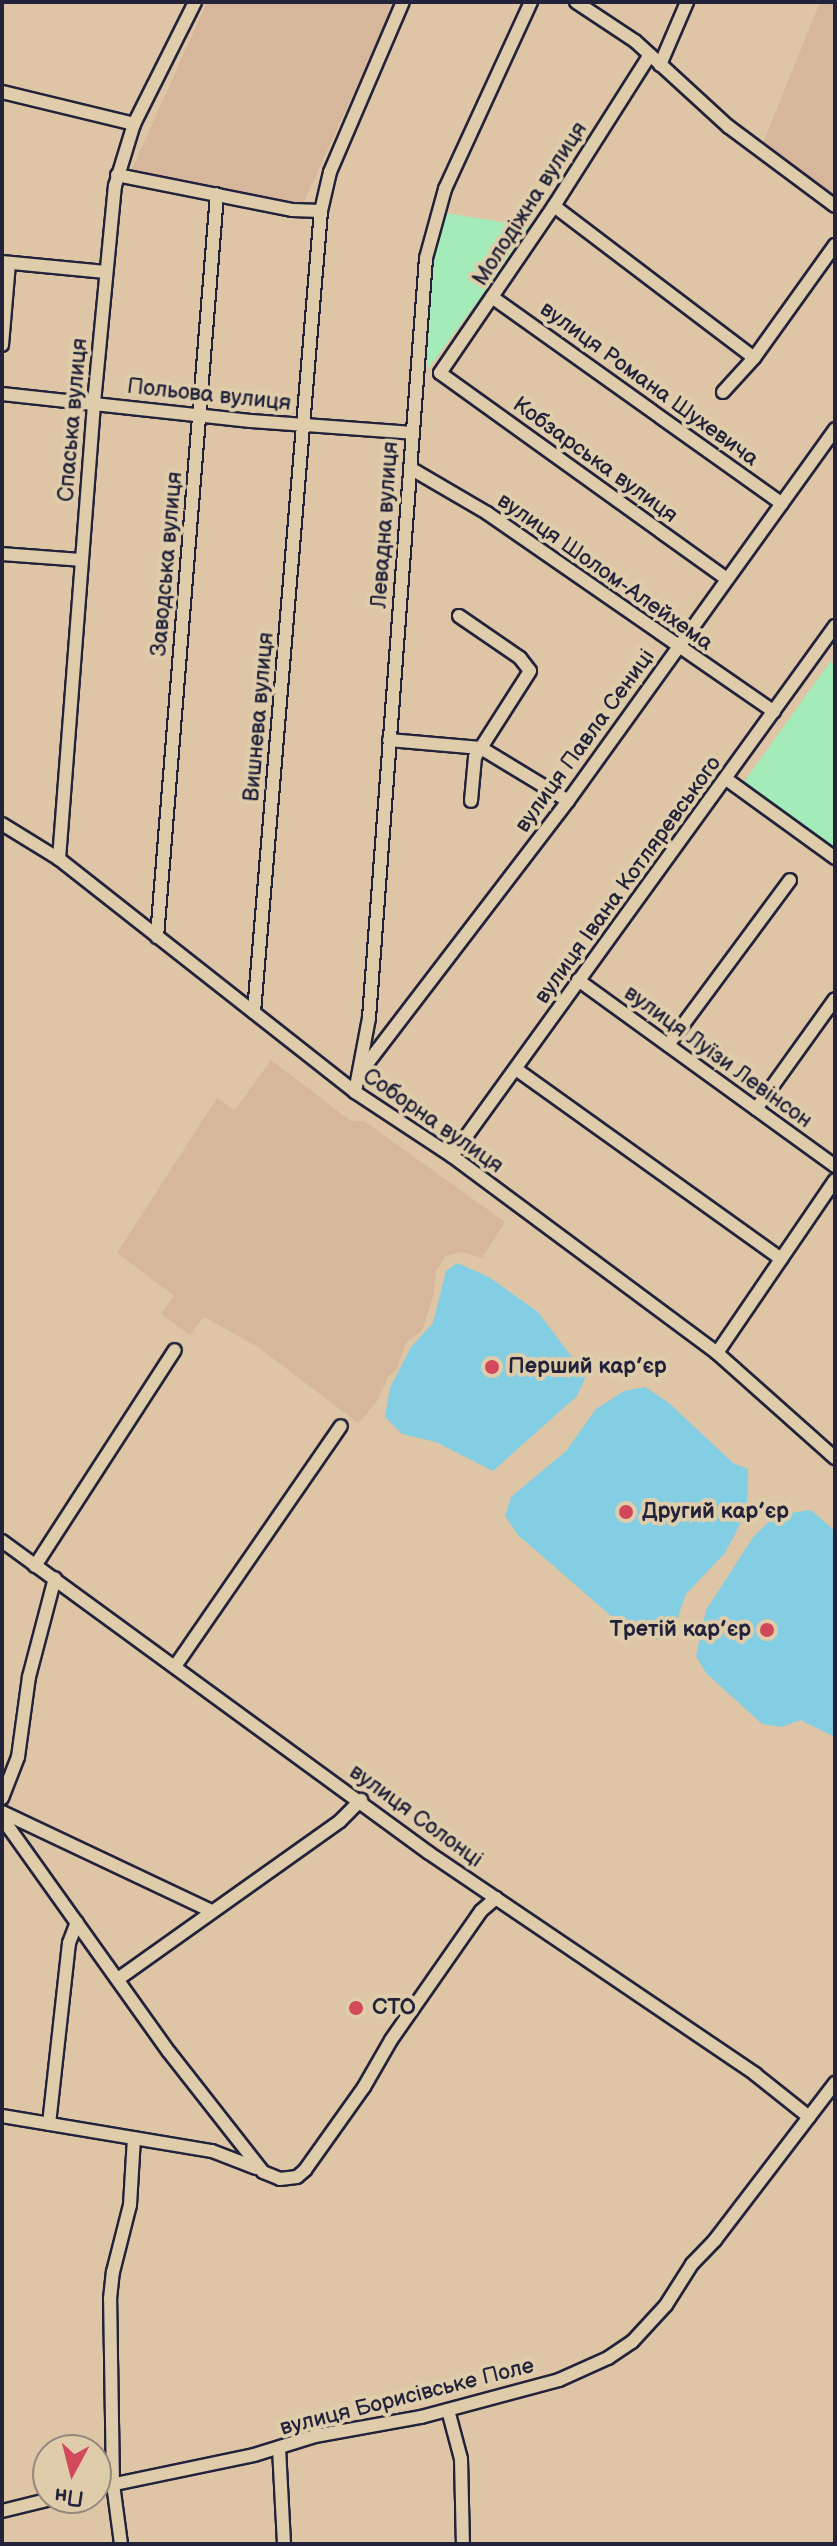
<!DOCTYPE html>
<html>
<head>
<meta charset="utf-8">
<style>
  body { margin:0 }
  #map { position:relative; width:837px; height:2546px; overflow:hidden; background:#dec5a5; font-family:"Balsamiq Sans",sans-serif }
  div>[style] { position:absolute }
  .built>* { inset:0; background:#d6b79c }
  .green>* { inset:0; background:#a3ebb9 }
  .water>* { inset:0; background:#83cee3 }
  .roads { filter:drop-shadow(2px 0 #22223b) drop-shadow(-2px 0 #22223b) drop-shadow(0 2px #22223b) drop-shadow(0 -2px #22223b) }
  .minor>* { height:12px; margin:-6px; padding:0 6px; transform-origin:6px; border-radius:6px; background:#deccaa }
  .dots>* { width:22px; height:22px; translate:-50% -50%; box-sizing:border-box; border:4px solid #deccaa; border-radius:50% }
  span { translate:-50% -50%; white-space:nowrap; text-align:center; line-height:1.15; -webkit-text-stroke:8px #deccaa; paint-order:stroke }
  .street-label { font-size:22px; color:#22223b }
  .poi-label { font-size:22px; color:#22223b; font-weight:700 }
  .left { translate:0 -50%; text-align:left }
  .right { translate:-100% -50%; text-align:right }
  .frame { position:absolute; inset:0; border:4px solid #22223b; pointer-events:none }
  .north { position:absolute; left:32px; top:2434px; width:80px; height:80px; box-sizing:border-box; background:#deccaa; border:2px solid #93887e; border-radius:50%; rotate:187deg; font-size:22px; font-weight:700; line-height:32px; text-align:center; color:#22223b }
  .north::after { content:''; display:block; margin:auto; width:28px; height:36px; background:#d1495b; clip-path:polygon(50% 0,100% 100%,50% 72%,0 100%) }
</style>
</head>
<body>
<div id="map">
  <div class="built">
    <i style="clip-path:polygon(207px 2px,395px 2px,302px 206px,132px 169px)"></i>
    <i style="clip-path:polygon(820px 2px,835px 2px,835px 202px,761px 148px)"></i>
    <i style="clip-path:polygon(271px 1060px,351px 1121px,364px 1121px,505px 1222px,482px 1258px,462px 1252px,445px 1256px,436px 1272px,434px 1293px,422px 1331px,406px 1342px,397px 1369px,389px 1375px,376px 1403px,358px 1423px,258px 1347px,204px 1317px,190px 1335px,161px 1314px,174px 1296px,117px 1253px,217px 1098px,235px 1110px)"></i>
  </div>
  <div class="green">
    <i style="clip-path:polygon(446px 213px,532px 227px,427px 370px,433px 243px)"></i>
    <i style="clip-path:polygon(830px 662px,835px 665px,835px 858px,739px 789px)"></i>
  </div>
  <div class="water">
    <i style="clip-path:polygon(457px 1263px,489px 1277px,538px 1312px,586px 1376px,577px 1396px,493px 1471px,436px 1442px,402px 1434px,385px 1417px,390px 1388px,411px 1347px,433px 1323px,446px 1271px)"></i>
    <i style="clip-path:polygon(645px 1387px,669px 1403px,733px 1463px,748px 1469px,747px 1510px,733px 1538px,725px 1553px,686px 1594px,678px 1617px,666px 1636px,656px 1640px,625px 1628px,518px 1535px,505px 1516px,511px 1497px,566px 1451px,596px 1409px,624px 1391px)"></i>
    <i style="clip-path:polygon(811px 1510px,835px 1531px,835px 1737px,800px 1720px,782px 1727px,762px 1724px,706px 1673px,696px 1656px,706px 1610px,754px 1536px,776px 1515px)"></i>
  </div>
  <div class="roads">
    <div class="minor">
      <i style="left:576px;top:2px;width:71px;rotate:33.5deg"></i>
      <i style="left:635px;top:41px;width:127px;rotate:42.5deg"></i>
      <i style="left:729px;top:127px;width:132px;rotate:36.7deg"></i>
      <i style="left:660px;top:65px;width:69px;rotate:-66.8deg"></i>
      <i style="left:2px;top:92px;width:136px;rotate:13.6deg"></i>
      <i style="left:117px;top:175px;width:178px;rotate:11.3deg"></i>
      <i style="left:292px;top:210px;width:29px;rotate:2deg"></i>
      <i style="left:554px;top:206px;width:251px;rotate:37.2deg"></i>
      <i style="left:2px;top:262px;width:104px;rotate:5.5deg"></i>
      <i style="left:492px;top:297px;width:356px;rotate:35.5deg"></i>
      <i style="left:2px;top:345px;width:82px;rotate:-85.1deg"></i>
      <i style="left:440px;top:373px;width:202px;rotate:-55.7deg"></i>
      <i style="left:554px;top:206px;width:179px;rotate:-57.6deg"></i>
      <i style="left:440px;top:373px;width:353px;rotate:35.7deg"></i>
      <i style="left:723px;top:392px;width:46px;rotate:-47.6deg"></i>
      <i style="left:754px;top:358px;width:139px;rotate:-54.4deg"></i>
      <i style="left:2px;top:394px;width:250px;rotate:6.2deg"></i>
      <i style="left:251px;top:421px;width:162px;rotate:4.2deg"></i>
      <i style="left:410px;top:468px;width:89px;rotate:30.3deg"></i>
      <i style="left:487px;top:513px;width:349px;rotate:34.7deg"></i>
      <i style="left:2px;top:554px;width:79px;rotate:4.3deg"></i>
      <i style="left:459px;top:616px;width:74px;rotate:34.5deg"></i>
      <i style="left:520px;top:658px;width:16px;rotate:52deg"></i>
      <i style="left:530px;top:671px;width:102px;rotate:122.6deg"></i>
      <i style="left:475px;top:757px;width:44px;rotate:95.2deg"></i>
      <i style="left:389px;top:740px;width:92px;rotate:5deg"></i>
      <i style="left:481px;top:748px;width:102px;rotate:31.3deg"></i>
      <i style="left:726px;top:779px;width:135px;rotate:35.9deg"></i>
      <i style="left:2px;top:824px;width:67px;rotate:31.6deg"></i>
      <i style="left:59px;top:859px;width:377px;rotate:38.2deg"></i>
      <i style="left:355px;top:1092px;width:116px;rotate:33.4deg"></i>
      <i style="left:452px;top:1156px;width:330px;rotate:36.6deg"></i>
      <i style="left:717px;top:1353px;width:158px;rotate:41.7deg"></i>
      <i style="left:59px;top:859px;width:457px;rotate:-85.6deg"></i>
      <i style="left:94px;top:403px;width:218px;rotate:-84.5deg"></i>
      <i style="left:115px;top:186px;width:65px;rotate:-73deg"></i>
      <i style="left:134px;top:124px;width:136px;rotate:-63.4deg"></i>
      <i style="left:157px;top:937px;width:745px;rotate:-85.38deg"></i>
      <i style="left:578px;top:980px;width:317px;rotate:35.9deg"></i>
      <i style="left:254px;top:1012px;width:804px;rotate:-85.22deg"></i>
      <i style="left:321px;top:211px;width:40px;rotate:-77deg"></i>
      <i style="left:330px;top:172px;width:185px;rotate:-66.8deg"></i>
      <i style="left:668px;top:1045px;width:205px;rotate:-53.5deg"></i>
      <i style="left:363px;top:1069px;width:337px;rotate:-52.6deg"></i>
      <i style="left:568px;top:801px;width:458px;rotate:-54.3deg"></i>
      <i style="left:516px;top:1069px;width:326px;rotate:35.6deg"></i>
      <i style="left:355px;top:1092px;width:75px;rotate:-79.3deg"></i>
      <i style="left:369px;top:1018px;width:762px;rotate:-85.71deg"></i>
      <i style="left:426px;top:258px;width:72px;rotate:-74.6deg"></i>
      <i style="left:445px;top:189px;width:206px;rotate:-65.3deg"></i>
      <i style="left:756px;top:1109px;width:135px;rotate:-54.3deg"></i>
      <i style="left:452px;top:1156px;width:654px;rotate:-54.15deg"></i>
      <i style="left:717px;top:1353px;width:209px;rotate:-55.7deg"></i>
      <i style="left:2px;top:1541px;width:529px;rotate:36.15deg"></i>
      <i style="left:429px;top:1853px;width:394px;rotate:34.1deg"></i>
      <i style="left:755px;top:2074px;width:69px;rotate:38.5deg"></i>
      <i style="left:35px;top:1566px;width:257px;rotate:-57.1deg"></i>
      <i style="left:176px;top:1665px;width:290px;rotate:-55.4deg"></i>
      <i style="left:2px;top:1798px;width:44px;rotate:-68.7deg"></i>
      <i style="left:18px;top:1757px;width:81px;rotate:-82.2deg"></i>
      <i style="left:29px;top:1677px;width:102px;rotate:-75.3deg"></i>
      <i style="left:2px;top:1812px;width:231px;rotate:25.3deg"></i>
      <i style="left:2px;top:1818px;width:287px;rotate:54.5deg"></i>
      <i style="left:169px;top:2052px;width:152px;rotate:51.9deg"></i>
      <i style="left:263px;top:2172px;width:18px;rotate:22deg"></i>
      <i style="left:280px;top:2179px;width:17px;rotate:-7deg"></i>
      <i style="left:297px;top:2177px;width:11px;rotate:-41deg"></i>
      <i style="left:305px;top:2170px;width:102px;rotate:-54.6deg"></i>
      <i style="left:364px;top:2087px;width:54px;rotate:-60.1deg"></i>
      <i style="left:391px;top:2040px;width:157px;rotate:-55.1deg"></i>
      <i style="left:481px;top:1911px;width:20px;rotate:-41deg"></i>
      <i style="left:118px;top:1979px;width:272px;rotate:-35.4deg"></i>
      <i style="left:340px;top:1821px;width:30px;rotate:-45deg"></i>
      <i style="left:2px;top:2116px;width:213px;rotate:9.5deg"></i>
      <i style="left:212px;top:2151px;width:47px;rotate:21.1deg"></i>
      <i style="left:49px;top:2124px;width:182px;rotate:-83.7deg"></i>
      <i style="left:69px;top:1943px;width:22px;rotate:-69deg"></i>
      <i style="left:448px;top:2410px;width:51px;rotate:75.1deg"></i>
      <i style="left:461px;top:2459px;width:85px;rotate:88.7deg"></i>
      <i style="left:279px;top:2448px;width:96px;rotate:87deg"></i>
      <i style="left:96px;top:2488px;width:161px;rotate:-11.8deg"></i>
      <i style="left:254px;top:2455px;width:64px;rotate:-17.3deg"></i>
      <i style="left:315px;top:2436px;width:108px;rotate:-10.2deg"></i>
      <i style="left:421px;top:2417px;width:143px;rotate:-15deg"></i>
      <i style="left:559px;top:2380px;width:54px;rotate:-24.2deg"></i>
      <i style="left:608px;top:2358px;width:29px;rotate:-34deg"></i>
      <i style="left:632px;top:2342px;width:50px;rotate:-47.4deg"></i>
      <i style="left:666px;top:2305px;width:49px;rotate:-57.6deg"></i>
      <i style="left:692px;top:2264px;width:33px;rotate:-46deg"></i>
      <i style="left:715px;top:2240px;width:198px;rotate:-52.6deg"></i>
      <i style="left:2px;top:2511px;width:55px;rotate:-13.8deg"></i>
      <i style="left:121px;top:2544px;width:61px;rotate:-97.6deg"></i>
      <i style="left:113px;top:2484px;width:185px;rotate:-90.9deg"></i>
      <i style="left:110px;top:2299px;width:27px;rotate:-84deg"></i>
      <i style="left:113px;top:2272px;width:69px;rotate:-75.8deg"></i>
      <i style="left:130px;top:2205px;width:67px;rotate:-86.6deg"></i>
    </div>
  </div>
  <div class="dots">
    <i style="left:492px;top:1367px;background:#d1495b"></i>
    <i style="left:626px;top:1512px;background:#d1495b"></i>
    <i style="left:767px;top:1630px;background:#d1495b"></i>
    <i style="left:356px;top:2008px;background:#d1495b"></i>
  </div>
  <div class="street-label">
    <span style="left:530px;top:204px;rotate:-57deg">Молодіжна вулиця</span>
    <span style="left:649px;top:384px;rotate:36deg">вулиця Романа Шухевича</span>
    <span style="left:209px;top:395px;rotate:6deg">Польова вулиця</span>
    <span style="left:73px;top:420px;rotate:-85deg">Спаська вулиця</span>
    <span style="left:595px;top:460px;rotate:36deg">Кобзарська вулиця</span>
    <span style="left:385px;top:525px;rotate:-86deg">Левадна вулиця</span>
    <span style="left:167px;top:564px;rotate:-85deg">Заводська вулиця</span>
    <span style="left:605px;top:572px;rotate:35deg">вулиця Шолом-Алейхема</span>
    <span style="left:259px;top:717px;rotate:-85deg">Вишнева вулиця</span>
    <span style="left:585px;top:741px;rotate:-54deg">вулиця Павла Сениці</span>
    <span style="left:628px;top:880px;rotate:-54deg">вулиця Івана Котляревського</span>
    <span style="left:718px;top:1057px;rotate:36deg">вулиця Луїзи Левінсон</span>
    <span style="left:433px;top:1121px;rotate:35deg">Соборна вулиця</span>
    <span style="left:416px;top:1816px;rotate:36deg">вулиця Солонці</span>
    <span style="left:407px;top:2397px;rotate:-14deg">вулиця Борисівське Поле</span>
  </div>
  <div class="poi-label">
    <span class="left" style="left:508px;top:1367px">Перший кар’єр</span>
    <span class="left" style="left:642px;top:1512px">Другий кар’єр</span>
    <span class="right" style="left:751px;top:1630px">Третій кар’єр</span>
    <span class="left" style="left:372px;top:2008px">СТО</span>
  </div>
  <div class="frame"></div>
  <div class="north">Пн</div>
</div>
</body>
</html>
